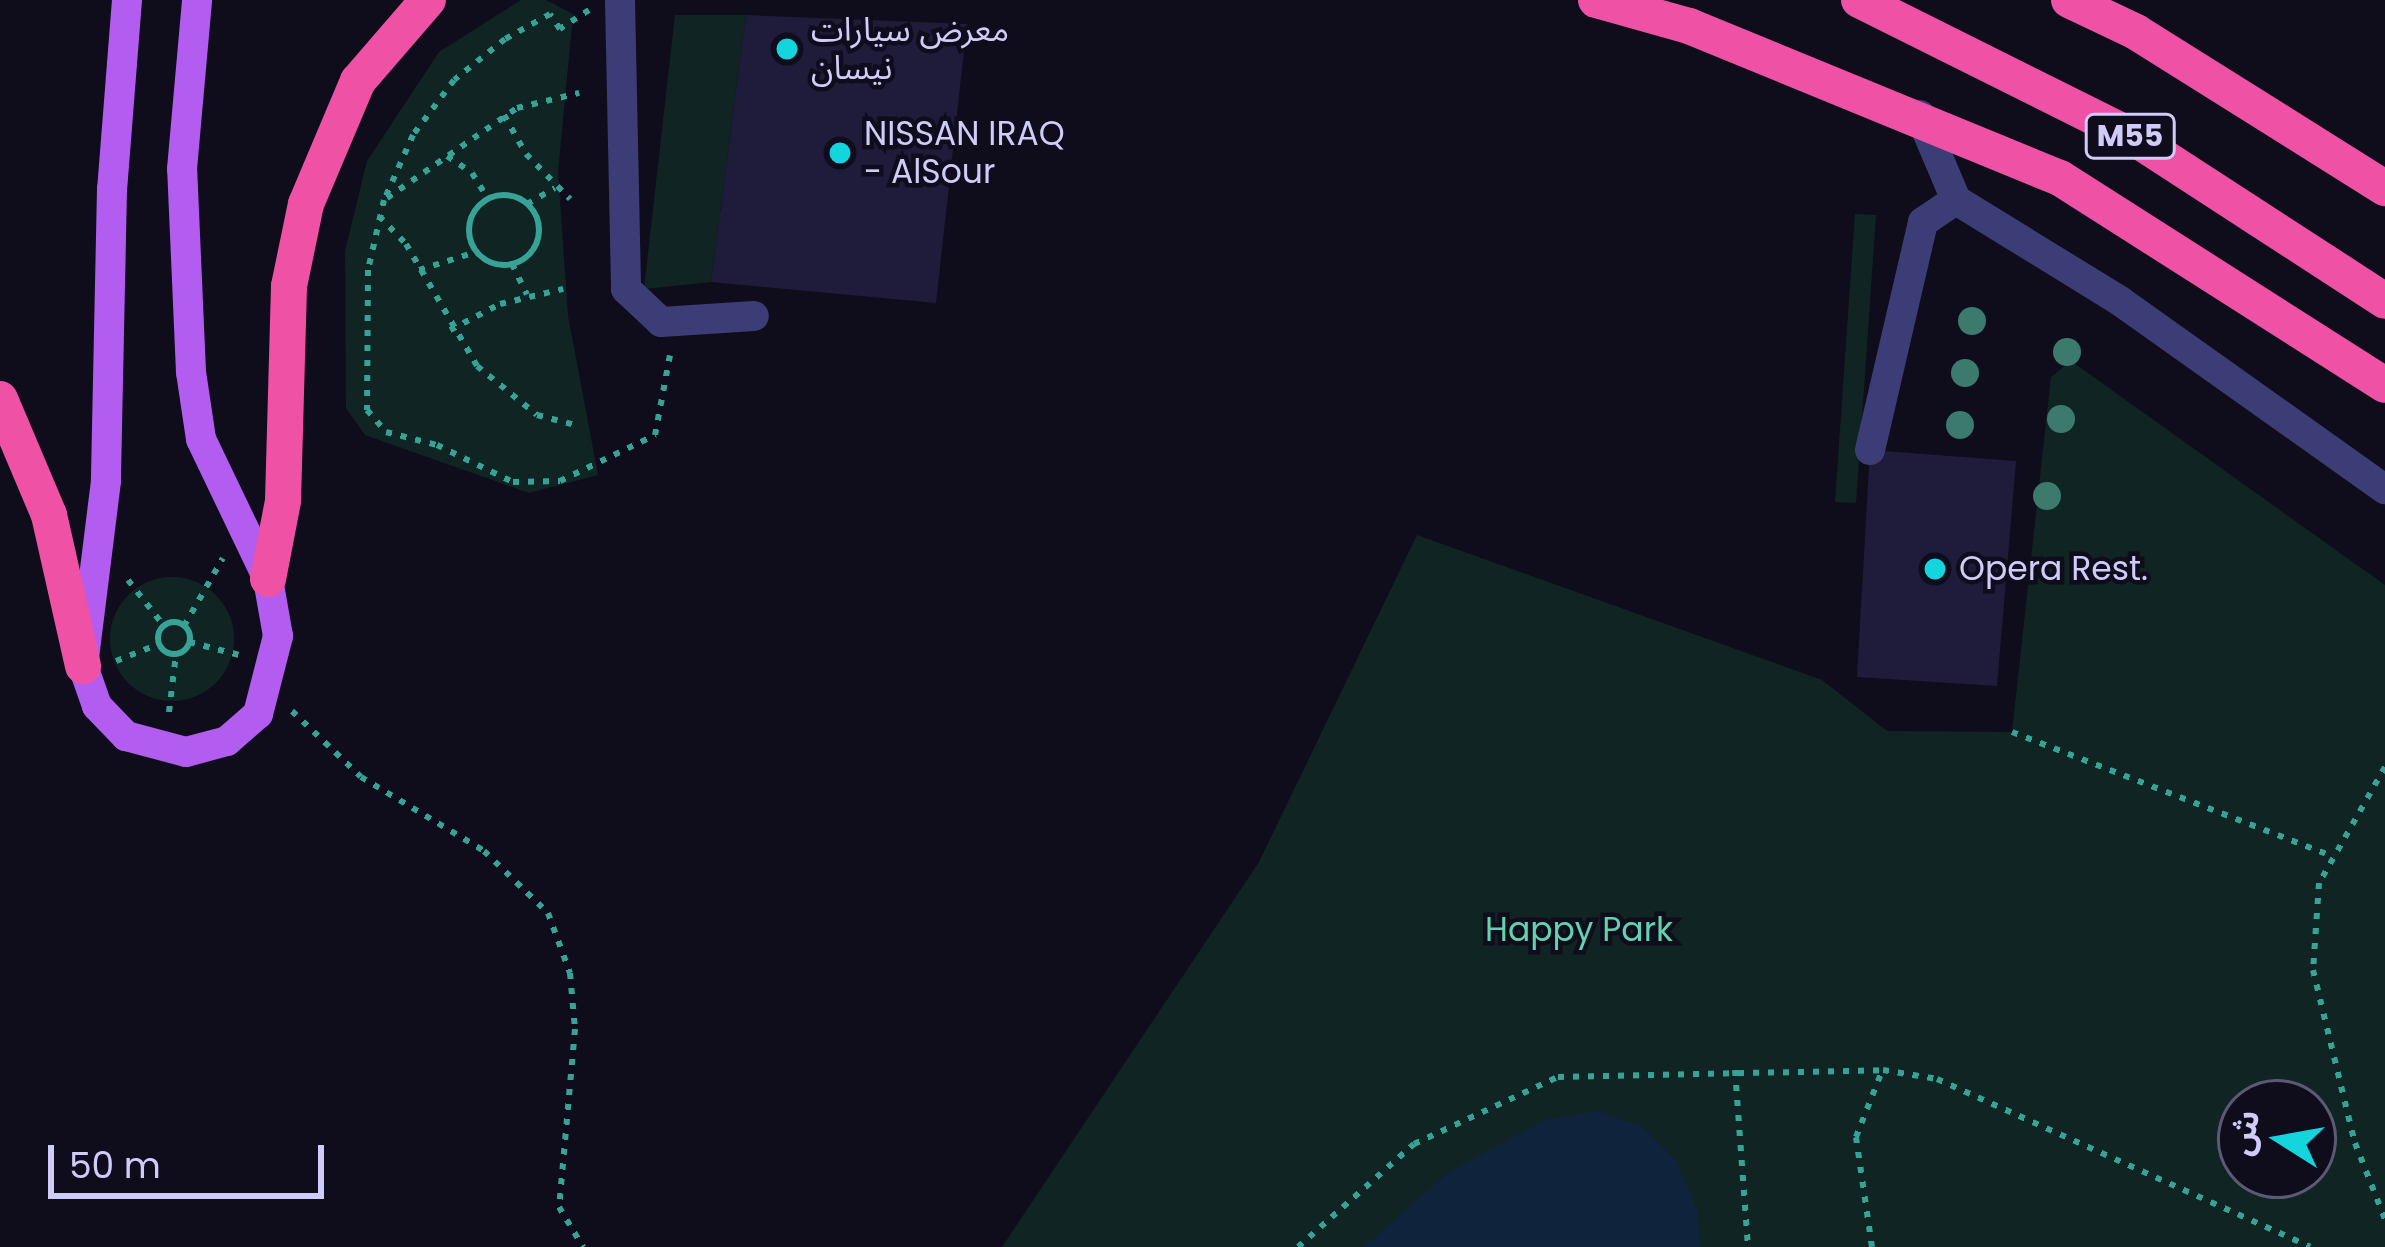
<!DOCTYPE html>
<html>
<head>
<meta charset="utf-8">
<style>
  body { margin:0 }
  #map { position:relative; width:2385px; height:1247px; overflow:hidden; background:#0f0d1b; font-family:Poppins,"Noto Sans Arabic",sans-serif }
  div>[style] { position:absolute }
  .green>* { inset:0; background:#102523 }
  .round { border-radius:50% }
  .water>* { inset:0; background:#0f233d }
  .building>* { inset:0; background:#1f1b3b }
  .path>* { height:6px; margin-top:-3px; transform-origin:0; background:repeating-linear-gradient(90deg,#37a397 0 6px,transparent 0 15px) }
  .path>.ring { margin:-3px; padding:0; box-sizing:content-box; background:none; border:6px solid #37a397; border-radius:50% }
  .minor>* { height:30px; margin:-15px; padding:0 15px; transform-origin:15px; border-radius:15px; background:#3c3d76 }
  .major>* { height:30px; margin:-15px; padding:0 15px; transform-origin:15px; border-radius:15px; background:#b25df0 }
  .highway>* { height:36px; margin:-18px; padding:0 18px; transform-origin:18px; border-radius:18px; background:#ef52a5 }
  .trees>* { width:28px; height:28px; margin:-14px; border-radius:50%; background:#3c7a6d }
  .dots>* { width:33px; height:33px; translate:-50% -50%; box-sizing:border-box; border:6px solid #0f0d1b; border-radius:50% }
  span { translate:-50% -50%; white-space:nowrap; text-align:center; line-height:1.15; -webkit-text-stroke:9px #0f0d1b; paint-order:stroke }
  .shield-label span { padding:3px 9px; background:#0f0d1b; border:3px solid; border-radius:9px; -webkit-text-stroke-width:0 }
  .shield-label { font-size:30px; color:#cfccfa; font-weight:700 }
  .poi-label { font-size:33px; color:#cfccfa }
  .left { translate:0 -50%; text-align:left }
  .park-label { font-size:33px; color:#60d3b0 }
  .north { position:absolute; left:2217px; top:1079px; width:120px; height:120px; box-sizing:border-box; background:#0f0d1b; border:3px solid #5c5974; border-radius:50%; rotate:281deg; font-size:33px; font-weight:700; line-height:48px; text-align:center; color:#cfccfa }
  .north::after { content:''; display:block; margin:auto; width:42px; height:54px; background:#14d4de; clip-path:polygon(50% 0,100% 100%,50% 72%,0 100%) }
  .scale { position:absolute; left:48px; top:1145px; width:276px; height:54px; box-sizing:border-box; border:6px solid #cfccfa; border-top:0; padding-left:15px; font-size:36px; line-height:42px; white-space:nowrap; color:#cfccfa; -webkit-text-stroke:9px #0f0d1b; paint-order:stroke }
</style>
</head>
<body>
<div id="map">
  <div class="green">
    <i style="clip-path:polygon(521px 0,546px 0,573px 14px,558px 172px,568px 316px,598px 475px,529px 493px,365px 435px,346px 408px,345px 251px,367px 161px,439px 52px)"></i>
    <i style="clip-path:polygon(675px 15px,746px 15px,711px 282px,644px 289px)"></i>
    <i style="clip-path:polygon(1855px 214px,1876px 215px,1856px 503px,1835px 502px)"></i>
    <i style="clip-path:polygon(evenodd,2071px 361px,2385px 585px,2385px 1247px,1002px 1247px,1259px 862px,1417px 535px,1822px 680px,1887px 731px,2012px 732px,2051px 377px,2071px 361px,2241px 1103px,2313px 1103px,2313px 1175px,2241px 1175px,2241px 1103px)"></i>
    <i class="round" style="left:110px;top:577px;width:124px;height:124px"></i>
  </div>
  <div class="water">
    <i style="clip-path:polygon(1598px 1111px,1642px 1127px,1676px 1160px,1697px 1209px,1700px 1247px,1363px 1247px,1448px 1173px,1544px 1120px)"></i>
  </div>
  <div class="building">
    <i style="clip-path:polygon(746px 15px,967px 24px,936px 303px,711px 282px)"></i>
    <i style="clip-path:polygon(1870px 450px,2016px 461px,1997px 686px,1857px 677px)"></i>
  </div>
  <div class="path">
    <i style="left:589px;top:10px;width:35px;rotate:147deg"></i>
    <i style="left:560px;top:29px;width:18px;rotate:-124deg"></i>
    <i style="left:550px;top:14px;width:51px;rotate:150.9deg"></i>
    <i style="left:505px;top:39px;width:65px;rotate:141.2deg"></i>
    <i style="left:454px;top:80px;width:69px;rotate:126.7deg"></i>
    <i style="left:413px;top:135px;width:71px;rotate:114deg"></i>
    <i style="left:384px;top:200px;width:72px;rotate:102.9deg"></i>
    <i style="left:368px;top:270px;width:140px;rotate:90.4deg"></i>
    <i style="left:367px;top:410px;width:29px;rotate:49deg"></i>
    <i style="left:386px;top:432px;width:53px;rotate:14.3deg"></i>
    <i style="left:437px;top:445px;width:85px;rotate:26deg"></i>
    <i style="left:513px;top:482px;width:47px;rotate:-1.2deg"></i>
    <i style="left:560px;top:481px;width:106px;rotate:-25.8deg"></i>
    <i style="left:655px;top:435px;width:81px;rotate:-79.4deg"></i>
    <i style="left:504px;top:115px;width:45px;rotate:60.6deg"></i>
    <i style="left:526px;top:154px;width:63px;rotate:45.6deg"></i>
    <i style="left:447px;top:156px;width:30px;rotate:34deg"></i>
    <i style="left:472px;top:173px;width:31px;rotate:58deg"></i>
    <i class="ring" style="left:469px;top:195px;width:64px;height:64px"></i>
    <i style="left:387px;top:198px;width:158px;rotate:-34.7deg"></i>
    <i style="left:517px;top:108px;width:64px;rotate:-13.6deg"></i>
    <i style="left:527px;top:204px;width:32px;rotate:-30deg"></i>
    <i style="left:379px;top:216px;width:39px;rotate:46deg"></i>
    <i style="left:406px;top:244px;width:141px;rotate:59.8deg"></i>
    <i style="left:477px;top:366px;width:77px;rotate:39.2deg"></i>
    <i style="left:537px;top:415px;width:43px;rotate:14.7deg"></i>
    <i style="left:512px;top:264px;width:34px;rotate:64deg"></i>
    <i style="left:419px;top:270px;width:60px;rotate:-17.5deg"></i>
    <i style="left:450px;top:330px;width:56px;rotate:-27.5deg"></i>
    <i style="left:500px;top:304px;width:65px;rotate:-13.4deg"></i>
    <i style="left:128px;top:580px;width:58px;rotate:52deg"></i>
    <i class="ring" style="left:158px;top:622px;width:26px;height:26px"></i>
    <i style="left:184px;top:626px;width:78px;rotate:-60.2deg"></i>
    <i style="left:189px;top:642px;width:56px;rotate:14.5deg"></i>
    <i style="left:116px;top:661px;width:46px;rotate:-21.6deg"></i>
    <i style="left:292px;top:711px;width:95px;rotate:43.7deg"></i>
    <i style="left:361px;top:777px;width:144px;rotate:31deg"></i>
    <i style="left:484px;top:851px;width:89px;rotate:44.1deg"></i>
    <i style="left:548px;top:913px;width:64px;rotate:69.9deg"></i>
    <i style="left:570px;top:973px;width:56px;rotate:84.9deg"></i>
    <i style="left:575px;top:1029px;width:179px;rotate:95.1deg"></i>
    <i style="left:559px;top:1207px;width:47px;rotate:59deg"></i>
    <i style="left:169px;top:712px;width:58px;rotate:-83.1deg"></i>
    <i style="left:2012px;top:732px;width:345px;rotate:21.2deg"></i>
    <i style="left:2385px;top:767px;width:133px;rotate:119.6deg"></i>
    <i style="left:2319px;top:883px;width:87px;rotate:93.9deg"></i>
    <i style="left:2313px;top:970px;width:178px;rotate:76.4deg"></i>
    <i style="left:2355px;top:1143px;width:82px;rotate:68.5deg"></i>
    <i style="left:1735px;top:1070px;width:177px;rotate:85.8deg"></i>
    <i style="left:1298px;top:1247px;width:155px;rotate:-41.6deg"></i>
    <i style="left:1414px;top:1144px;width:159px;rotate:-25deg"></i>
    <i style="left:1558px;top:1077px;width:325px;rotate:-1.2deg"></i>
    <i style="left:1883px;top:1070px;width:55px;rotate:9.5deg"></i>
    <i style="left:1937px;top:1079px;width:409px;rotate:24.2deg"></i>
    <i style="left:1872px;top:1247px;width:111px;rotate:-98.3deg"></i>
    <i style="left:1856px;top:1137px;width:71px;rotate:-68.5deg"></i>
  </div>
  <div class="minor">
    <i style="left:620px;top:0;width:289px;rotate:88.8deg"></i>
    <i style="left:626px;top:289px;width:48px;rotate:43.3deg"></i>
    <i style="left:661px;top:322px;width:93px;rotate:-3.7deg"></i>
    <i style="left:1920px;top:115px;width:92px;rotate:67deg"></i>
    <i style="left:1956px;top:200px;width:193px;rotate:31.6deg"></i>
    <i style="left:2120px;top:301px;width:325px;rotate:35.4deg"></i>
    <i style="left:1870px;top:450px;width:234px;rotate:-76.9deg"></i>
    <i style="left:1923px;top:222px;width:40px;rotate:-34deg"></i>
  </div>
  <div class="major">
    <i style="left:127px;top:0;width:190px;rotate:94.5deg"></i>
    <i style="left:112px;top:189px;width:292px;rotate:91.2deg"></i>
    <i style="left:106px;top:481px;width:186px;rotate:97.1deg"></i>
    <i style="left:83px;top:666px;width:42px;rotate:70.7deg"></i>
    <i style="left:97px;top:706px;width:42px;rotate:46deg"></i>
    <i style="left:126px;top:736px;width:62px;rotate:14.9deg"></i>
    <i style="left:186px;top:752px;width:42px;rotate:-15deg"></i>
    <i style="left:227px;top:741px;width:41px;rotate:-41.1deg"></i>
    <i style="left:258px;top:714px;width:81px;rotate:-75.6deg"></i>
    <i style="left:278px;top:636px;width:58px;rotate:-100deg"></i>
    <i style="left:268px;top:579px;width:155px;rotate:-115.6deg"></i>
    <i style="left:201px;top:439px;width:68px;rotate:-98.5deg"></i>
    <i style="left:191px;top:372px;width:203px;rotate:-92.5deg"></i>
    <i style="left:182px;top:169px;width:170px;rotate:-84.9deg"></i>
  </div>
  <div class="highway">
    <i style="left:1596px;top:0;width:97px;rotate:15.6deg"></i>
    <i style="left:1689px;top:26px;width:401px;rotate:22.3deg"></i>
    <i style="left:2060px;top:178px;width:385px;rotate:32.5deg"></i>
    <i style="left:1859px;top:0;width:301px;rotate:26.5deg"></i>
    <i style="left:2128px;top:134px;width:306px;rotate:33deg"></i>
    <i style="left:2069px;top:0;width:74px;rotate:25.5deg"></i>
    <i style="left:2136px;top:32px;width:294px;rotate:32.1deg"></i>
    <i style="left:0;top:399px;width:126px;rotate:67.1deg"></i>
    <i style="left:49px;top:515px;width:155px;rotate:77.3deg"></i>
    <i style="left:268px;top:579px;width:79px;rotate:-79.1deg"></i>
    <i style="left:283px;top:501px;width:215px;rotate:-88.4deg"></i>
    <i style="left:289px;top:286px;width:84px;rotate:-78.3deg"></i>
    <i style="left:306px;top:204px;width:134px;rotate:-67.1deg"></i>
    <i style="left:358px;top:81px;width:107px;rotate:-49.2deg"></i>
  </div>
  <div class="trees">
    <i style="left:1972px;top:321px"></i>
    <i style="left:2067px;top:352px"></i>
    <i style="left:1965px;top:373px"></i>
    <i style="left:2061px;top:419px"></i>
    <i style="left:1960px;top:425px"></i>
    <i style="left:2047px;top:496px"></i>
  </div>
  <div class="dots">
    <i style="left:787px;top:49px;background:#14d4de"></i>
    <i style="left:840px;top:153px;background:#14d4de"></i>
    <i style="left:1935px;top:569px;background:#14d4de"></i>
  </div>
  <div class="shield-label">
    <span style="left:2130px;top:136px">M55</span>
  </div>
  <div class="poi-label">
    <span class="left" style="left:811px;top:49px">معرض سيارات<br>نيسان</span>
    <span class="left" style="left:864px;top:153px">NISSAN IRAQ<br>- AlSour</span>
    <span class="left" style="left:1959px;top:569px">Opera Rest.</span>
  </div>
  <div class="park-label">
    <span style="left:1579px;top:930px">Happy Park</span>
  </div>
  <div class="north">ش</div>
  <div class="scale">50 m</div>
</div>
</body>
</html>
